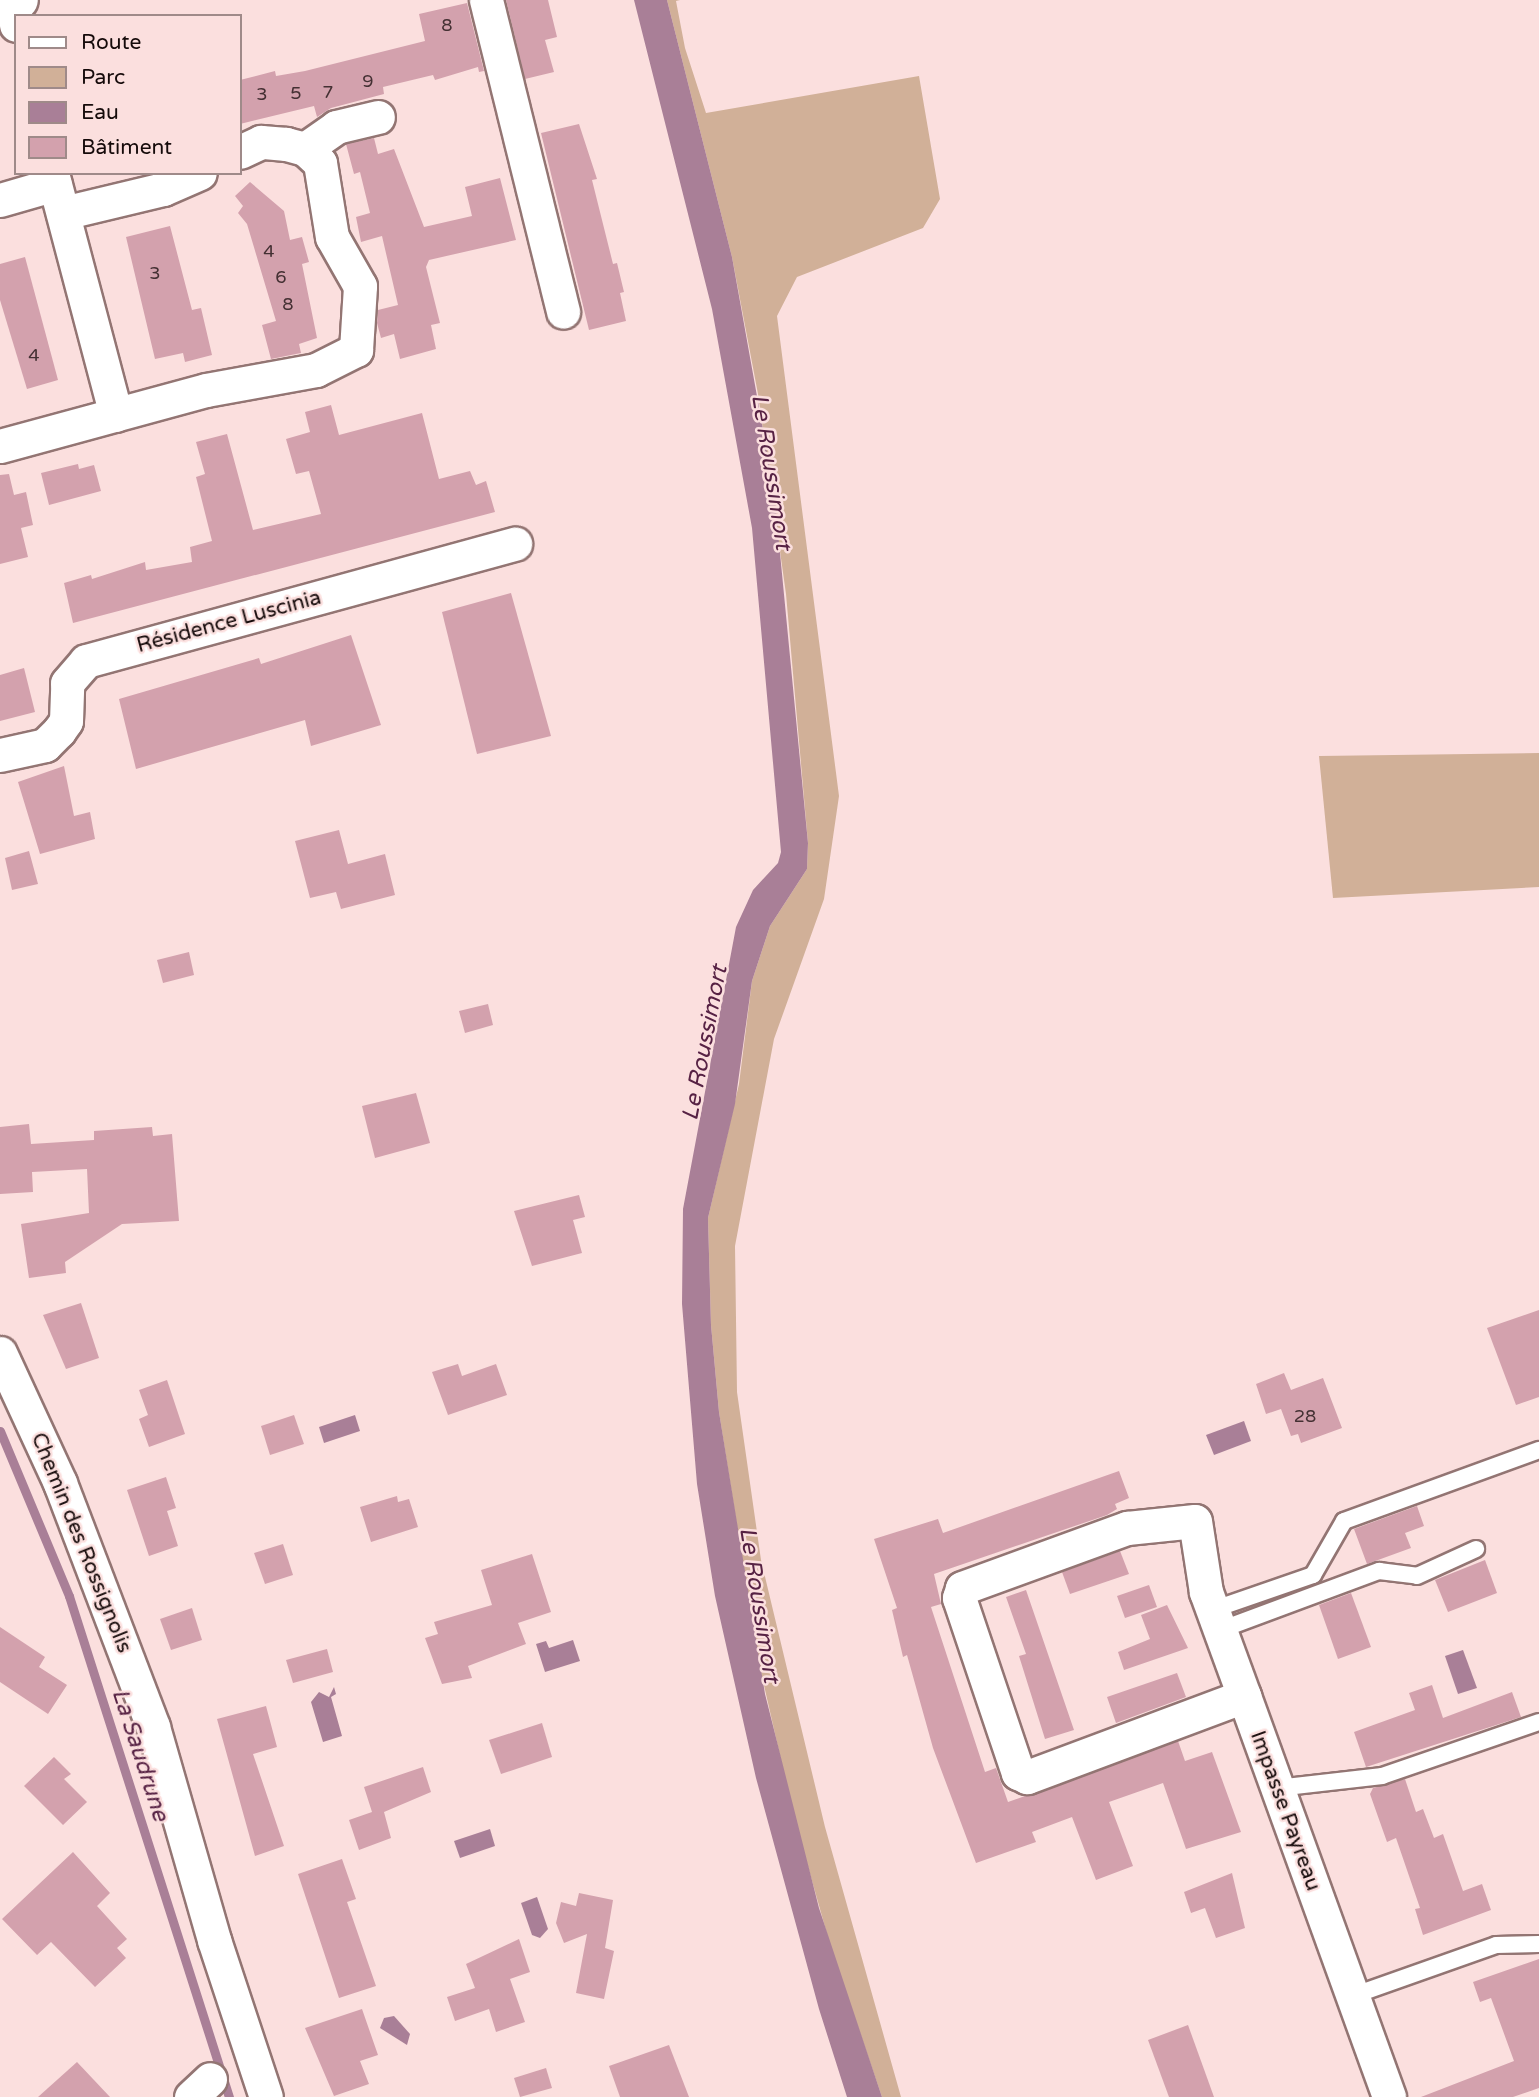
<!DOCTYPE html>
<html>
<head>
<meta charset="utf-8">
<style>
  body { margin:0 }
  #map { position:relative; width:1539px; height:2097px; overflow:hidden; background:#fbdfde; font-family:"Varela Round",sans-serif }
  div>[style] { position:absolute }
  .green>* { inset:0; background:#d1b098 }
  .water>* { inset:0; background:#a97f97 }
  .stream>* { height:9px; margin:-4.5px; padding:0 4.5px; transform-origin:4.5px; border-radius:4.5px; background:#a97f97 }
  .building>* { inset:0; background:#d3a1ad }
  .roads { filter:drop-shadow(2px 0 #937573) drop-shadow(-2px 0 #937573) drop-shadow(0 2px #937573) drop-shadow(0 -2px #937573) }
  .service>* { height:16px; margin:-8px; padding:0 8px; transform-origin:8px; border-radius:8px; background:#fff }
  .minor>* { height:33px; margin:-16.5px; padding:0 16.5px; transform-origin:16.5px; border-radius:16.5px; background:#fff }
  .tertiary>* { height:38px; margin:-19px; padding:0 19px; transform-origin:19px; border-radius:19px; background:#fff }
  span { translate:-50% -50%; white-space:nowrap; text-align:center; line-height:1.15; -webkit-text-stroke:5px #fbdfde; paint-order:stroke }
  .number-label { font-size:18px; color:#443033 }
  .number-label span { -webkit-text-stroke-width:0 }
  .street-label { font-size:21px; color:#150a0a }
  .water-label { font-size:23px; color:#572244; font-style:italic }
  .legend { position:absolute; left:14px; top:14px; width:228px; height:161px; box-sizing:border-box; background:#fbdfde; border:2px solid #9f8a89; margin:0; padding:9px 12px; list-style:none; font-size:21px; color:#150a0a }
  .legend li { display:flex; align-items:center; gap:14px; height:35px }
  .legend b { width:35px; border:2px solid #9f8a89 }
</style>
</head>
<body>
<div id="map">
  <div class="green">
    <i style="clip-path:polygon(667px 0,680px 0,676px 1px,685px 48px,706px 113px,919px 76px,940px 199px,923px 228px,797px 277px,777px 316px,839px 796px,824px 899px,774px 1039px,735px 1246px,737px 1392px,761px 1560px,825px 1827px,901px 2097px,882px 2097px,831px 1948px,794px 1817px,758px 1659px,719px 1412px,711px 1325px,708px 1218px,739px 1084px,752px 981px,770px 926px,807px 869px,808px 843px,786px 594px,758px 394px,732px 257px)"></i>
    <i style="clip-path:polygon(1539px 753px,1539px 887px,1333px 898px,1319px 756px)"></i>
  </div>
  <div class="water">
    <i style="clip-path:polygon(634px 0,667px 0,732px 257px,774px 491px,808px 843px,807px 869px,770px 926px,752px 981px,735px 1104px,708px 1218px,711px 1325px,719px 1412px,765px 1694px,819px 1908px,882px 2097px,847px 2097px,819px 2009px,756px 1778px,715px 1596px,697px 1484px,682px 1304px,683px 1209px,736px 927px,753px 890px,778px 863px,781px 852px,752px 528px,712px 309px)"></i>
    <i style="clip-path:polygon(355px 1415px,360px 1431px,324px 1443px,319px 1427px)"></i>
    <i style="clip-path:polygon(1244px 1421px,1251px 1441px,1214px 1455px,1206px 1435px)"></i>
    <i style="clip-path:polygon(573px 1640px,580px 1661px,545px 1672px,536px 1644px,546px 1641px,549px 1648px)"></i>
    <i style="clip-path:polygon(1463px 1650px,1477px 1688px,1458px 1694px,1445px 1656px)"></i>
    <i style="clip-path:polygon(334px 1687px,336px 1694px,331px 1697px,342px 1736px,323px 1742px,311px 1702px,319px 1692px,329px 1697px)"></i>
    <i style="clip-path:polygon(490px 1829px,495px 1846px,460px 1858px,454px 1841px)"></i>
    <i style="clip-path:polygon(537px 1897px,548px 1929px,540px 1938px,532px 1935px,521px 1903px)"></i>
    <i style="clip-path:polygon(394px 2016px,410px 2034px,407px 2045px,380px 2028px,384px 2018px)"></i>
  </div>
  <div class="stream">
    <i style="left:0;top:1431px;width:179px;rotate:67.3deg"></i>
    <i style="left:69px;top:1596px;width:526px;rotate:72.29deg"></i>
  </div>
  <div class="building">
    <i style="clip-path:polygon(506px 0,548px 0,557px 37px,545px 40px,554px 72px,525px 79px)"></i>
    <i style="clip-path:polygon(467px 3px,484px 71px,479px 72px,478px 67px,435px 80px,433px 75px,383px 87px,384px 94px,331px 108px,317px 117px,314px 106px,240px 124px,240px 80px,275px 71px,276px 76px,305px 71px,425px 41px,419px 14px)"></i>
    <i style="clip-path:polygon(579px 124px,597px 179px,592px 180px,613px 264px,617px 263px,624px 292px,620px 293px,626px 321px,589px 330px,541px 133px)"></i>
    <i style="clip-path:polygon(374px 138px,378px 154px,394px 149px,424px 227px,472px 216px,465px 187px,500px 178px,516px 240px,429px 260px,426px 267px,440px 323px,431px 325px,436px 349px,400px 359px,394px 334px,381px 338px,377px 323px,378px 310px,398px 305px,382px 236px,361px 242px,356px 217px,370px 213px,360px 172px,354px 174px,346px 144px)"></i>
    <i style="clip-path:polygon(250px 182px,284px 211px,290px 240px,302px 237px,309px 262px,302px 264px,317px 338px,299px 344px,301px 353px,271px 359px,262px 325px,276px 321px,247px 224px,238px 213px,243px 206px,235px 196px)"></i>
    <i style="clip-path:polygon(170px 226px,192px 310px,201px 308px,212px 355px,185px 362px,183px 353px,155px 359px,126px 237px)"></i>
    <i style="clip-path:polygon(25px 257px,58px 380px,27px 389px,0 300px,0 264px)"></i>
    <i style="clip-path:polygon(331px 405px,339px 435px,422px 413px,439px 479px,470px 471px,476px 485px,486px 481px,495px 512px,73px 623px,64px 583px,91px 575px,92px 579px,145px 562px,146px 570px,192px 562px,190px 547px,212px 541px,196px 477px,205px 474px,196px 442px,227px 434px,253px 530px,321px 514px,309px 471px,296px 474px,286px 439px,310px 432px,305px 412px)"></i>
    <i style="clip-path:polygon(78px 464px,79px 469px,94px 465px,101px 491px,49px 505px,41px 473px)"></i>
    <i style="clip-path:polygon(9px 474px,14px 495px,26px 492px,33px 525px,21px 528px,28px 557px,0 564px,0 475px)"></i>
    <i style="clip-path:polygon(511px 593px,551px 736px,477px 754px,442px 612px)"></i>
    <i style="clip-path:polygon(351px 635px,381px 725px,311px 746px,305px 720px,136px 769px,119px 699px,259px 658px,261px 664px)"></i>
    <i style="clip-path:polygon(24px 668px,35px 712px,0 721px,0 675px)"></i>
    <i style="clip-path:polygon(64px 766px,74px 816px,90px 812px,95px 839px,40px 854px,18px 782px)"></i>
    <i style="clip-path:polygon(339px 830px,348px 864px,385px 854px,395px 895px,341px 909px,336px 892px,310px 898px,295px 841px)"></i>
    <i style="clip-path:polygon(29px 851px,38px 884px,12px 890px,5px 858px)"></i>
    <i style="clip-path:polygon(189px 952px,194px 975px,163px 983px,157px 960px)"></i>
    <i style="clip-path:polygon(488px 1004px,493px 1025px,465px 1033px,459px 1011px)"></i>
    <i style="clip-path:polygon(416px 1093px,430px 1143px,375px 1158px,362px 1106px)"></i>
    <i style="clip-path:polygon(29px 1124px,31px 1144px,94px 1140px,94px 1131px,152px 1127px,153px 1136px,172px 1134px,179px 1221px,122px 1224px,65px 1262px,66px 1273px,29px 1278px,21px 1224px,89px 1213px,87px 1169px,32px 1172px,33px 1192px,0 1194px,0 1127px)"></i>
    <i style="clip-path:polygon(579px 1195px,585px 1217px,573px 1220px,582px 1253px,532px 1266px,514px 1211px)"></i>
    <i style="clip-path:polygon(81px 1303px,99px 1358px,66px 1369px,43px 1315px)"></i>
    <i style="clip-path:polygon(1539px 1310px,1539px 1397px,1516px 1405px,1487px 1328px)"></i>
    <i style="clip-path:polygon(458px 1364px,462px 1376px,496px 1364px,507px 1395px,448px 1415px,432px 1372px)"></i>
    <i style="clip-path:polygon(1284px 1373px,1291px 1390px,1323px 1378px,1342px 1428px,1301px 1443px,1298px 1434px,1291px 1436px,1281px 1409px,1266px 1414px,1256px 1384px)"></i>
    <i style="clip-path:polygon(167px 1380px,185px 1434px,149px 1447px,139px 1419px,148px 1415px,139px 1390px)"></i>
    <i style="clip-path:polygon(294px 1415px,304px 1444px,270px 1455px,261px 1426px)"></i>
    <i style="clip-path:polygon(1119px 1471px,1129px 1498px,1115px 1504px,1117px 1509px,1107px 1515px,934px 1574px,941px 1604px,931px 1607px,985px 1772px,996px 1768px,1008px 1802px,1178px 1741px,1185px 1761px,1212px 1752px,1241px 1832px,1186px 1849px,1163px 1783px,1109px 1802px,1133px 1866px,1096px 1880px,1072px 1817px,1032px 1832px,1036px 1842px,976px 1863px,933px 1748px,907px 1655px,903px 1657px,892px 1610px,897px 1608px,874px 1539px,938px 1519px,943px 1533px)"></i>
    <i style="clip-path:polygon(166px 1477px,176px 1508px,167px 1511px,178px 1546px,149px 1556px,127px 1490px)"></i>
    <i style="clip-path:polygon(397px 1496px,398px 1502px,409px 1499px,418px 1527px,371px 1542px,360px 1507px)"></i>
    <i style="clip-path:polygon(1417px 1506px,1424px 1526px,1405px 1533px,1411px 1548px,1367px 1564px,1354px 1529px)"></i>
    <i style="clip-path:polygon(283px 1544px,293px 1575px,265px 1584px,254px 1553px)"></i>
    <i style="clip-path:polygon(1120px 1551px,1129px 1574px,1070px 1594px,1062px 1572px)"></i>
    <i style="clip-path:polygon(532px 1554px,551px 1612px,518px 1623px,526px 1644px,468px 1666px,472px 1678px,442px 1684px,425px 1638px,438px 1634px,434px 1622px,492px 1605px,481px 1570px)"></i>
    <i style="clip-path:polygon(1485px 1560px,1497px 1593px,1448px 1612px,1435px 1580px)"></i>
    <i style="clip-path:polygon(1149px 1585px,1157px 1607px,1125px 1618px,1117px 1596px)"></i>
    <i style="clip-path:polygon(1026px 1590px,1074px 1730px,1045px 1739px,1019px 1656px,1026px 1654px,1006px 1597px)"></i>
    <i style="clip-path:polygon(1351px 1593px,1371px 1647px,1338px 1659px,1319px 1605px)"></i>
    <i style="clip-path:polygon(1167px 1605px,1188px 1648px,1124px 1670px,1118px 1652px,1150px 1639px,1141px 1615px)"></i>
    <i style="clip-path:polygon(192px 1608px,202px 1640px,171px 1650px,160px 1619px)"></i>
    <i style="clip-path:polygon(0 1627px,45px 1657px,39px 1667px,67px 1685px,48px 1714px,0 1682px)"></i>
    <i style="clip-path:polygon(327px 1649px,333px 1672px,293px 1683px,286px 1660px)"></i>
    <i style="clip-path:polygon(1177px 1673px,1186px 1697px,1116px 1723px,1107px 1697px)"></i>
    <i style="clip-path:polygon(1432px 1685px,1443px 1718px,1512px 1692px,1521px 1717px,1366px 1767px,1354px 1732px,1415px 1710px,1409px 1693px)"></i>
    <i style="clip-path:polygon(266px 1706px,277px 1747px,253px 1754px,284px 1846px,255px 1856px,217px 1719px)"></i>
    <i style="clip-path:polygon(542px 1723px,552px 1757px,501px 1774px,489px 1740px)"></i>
    <i style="clip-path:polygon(54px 1757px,71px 1774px,64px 1779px,87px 1802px,63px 1825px,24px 1786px)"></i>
    <i style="clip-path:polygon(423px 1767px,431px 1792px,384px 1812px,391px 1838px,359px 1850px,349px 1820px,372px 1812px,364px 1787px)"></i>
    <i style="clip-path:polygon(1405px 1779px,1416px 1812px,1423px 1809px,1434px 1838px,1443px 1834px,1463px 1891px,1482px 1884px,1491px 1910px,1423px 1935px,1415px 1909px,1420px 1908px,1396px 1838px,1387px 1842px,1370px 1794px,1373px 1788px)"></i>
    <i style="clip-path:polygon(73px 1852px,110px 1893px,97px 1906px,127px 1939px,117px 1948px,126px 1958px,95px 1987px,54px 1945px,51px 1942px,37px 1955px,2px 1919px)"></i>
    <i style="clip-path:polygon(342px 1859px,356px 1899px,347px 1902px,376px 1986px,339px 1998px,298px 1874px)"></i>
    <i style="clip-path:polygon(1232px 1873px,1245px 1928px,1216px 1938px,1205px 1908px,1191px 1913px,1184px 1892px)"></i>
    <i style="clip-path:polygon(579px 1893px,613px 1900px,605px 1948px,614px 1951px,604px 1999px,576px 1993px,587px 1934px,564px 1943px,556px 1923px,561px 1902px,576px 1906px)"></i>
    <i style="clip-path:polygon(519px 1939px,530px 1972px,510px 1979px,525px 2022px,496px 2032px,489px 2009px,455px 2021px,447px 1997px,475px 1988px,466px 1964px)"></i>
    <i style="clip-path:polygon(1539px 1959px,1539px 2088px,1513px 2097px,1421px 2097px,1514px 2061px,1491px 1998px,1480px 2002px,1473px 1982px)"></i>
    <i style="clip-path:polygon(362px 2009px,378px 2055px,360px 2061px,369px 2084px,334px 2096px,305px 2028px)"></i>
    <i style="clip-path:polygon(1188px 2025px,1214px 2097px,1169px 2097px,1148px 2040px)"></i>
    <i style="clip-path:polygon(669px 2045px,689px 2097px,620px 2097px,609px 2066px)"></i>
    <i style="clip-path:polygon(77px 2062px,110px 2097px,38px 2097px)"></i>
    <i style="clip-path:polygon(546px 2068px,552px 2088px,520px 2097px,514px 2078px)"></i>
  </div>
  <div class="roads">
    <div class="service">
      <i style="left:1212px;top:1610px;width:107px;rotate:-19.1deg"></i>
      <i style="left:1313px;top:1575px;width:62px;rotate:-60.1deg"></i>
      <i style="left:1344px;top:1521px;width:208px;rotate:-20deg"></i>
      <i style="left:1220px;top:1630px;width:170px;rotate:-20.4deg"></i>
      <i style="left:1379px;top:1571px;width:38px;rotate:7deg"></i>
      <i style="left:1417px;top:1576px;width:65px;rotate:-24.6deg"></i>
      <i style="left:1277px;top:1788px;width:106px;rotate:-6.5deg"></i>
      <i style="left:1382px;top:1776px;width:166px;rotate:-19deg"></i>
      <i style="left:1352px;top:1996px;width:153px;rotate:-19.5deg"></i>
      <i style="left:1496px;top:1945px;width:43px;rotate:-1.3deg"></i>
    </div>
    <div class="minor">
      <i style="left:486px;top:0;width:321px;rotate:76.1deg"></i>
      <i style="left:13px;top:3px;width:22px;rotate:82deg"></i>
      <i style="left:305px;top:149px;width:38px;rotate:-35deg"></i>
      <i style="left:336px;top:127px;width:43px;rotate:-13.4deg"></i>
      <i style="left:52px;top:173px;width:250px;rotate:75.2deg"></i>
      <i style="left:0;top:200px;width:57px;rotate:-16.2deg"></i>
      <i style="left:63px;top:213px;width:103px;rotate:-13.5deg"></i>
      <i style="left:163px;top:189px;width:40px;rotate:-23.4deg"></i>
      <i style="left:0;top:446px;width:213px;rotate:-15.2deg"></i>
      <i style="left:206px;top:390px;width:112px;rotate:-10.3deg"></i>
      <i style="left:316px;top:370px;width:45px;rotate:-26.6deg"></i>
      <i style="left:356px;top:350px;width:64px;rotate:-86.4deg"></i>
      <i style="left:360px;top:286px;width:56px;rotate:-119.7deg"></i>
      <i style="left:332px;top:237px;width:75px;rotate:-99.2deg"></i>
      <i style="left:320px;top:163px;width:21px;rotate:-137deg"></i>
      <i style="left:305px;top:149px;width:20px;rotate:-165deg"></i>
      <i style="left:286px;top:144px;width:25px;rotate:-175deg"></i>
      <i style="left:261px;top:142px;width:23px;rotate:155deg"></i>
      <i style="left:0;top:755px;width:46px;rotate:-12.5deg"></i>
      <i style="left:45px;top:745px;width:20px;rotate:-45deg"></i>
      <i style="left:59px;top:731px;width:12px;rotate:-55deg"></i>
      <i style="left:66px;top:721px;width:38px;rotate:-88deg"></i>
      <i style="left:67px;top:683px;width:29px;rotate:-49deg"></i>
      <i style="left:86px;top:661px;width:445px;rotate:-15.3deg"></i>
      <i style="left:0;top:1353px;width:143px;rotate:65.2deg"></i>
      <i style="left:60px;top:1483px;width:261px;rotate:69.1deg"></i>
      <i style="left:153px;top:1727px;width:222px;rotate:74deg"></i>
      <i style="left:214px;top:1940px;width:165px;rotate:71.7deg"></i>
      <i style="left:1244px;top:1696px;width:232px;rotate:159.5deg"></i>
      <i style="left:1027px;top:1777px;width:10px;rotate:-156deg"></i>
      <i style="left:1018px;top:1773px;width:185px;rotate:-108.6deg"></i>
      <i style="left:959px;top:1598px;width:10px;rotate:-73deg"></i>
      <i style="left:962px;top:1588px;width:176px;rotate:-20deg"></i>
      <i style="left:1127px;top:1528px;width:68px;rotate:-5.9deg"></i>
      <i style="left:1195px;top:1521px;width:72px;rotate:81.2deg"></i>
      <i style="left:1206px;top:1592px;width:111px;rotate:69.9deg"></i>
      <i style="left:1244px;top:1696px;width:426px;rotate:70.1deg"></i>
      <i style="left:191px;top:2097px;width:26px;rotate:-43deg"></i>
    </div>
    <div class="tertiary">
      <i style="left:0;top:3px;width:19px;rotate:-9deg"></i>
    </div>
  </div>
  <div class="number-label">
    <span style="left:447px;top:25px">8</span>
    <span style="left:368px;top:81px">9</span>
    <span style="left:328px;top:92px">7</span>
    <span style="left:296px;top:93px">5</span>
    <span style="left:262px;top:94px">3</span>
    <span style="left:269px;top:251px">4</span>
    <span style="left:155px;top:273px">3</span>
    <span style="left:281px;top:277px">6</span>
    <span style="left:288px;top:304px">8</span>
    <span style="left:34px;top:355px">4</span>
    <span style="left:1305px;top:1416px">28</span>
  </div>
  <div class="street-label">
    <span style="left:229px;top:622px;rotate:-15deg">Résidence Luscinia</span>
    <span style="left:81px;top:1543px;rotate:68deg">Chemin des Rossignolis</span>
    <span style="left:1285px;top:1811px;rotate:70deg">Impasse Payreau</span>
  </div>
  <div class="water-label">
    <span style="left:771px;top:472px;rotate:81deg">Le Roussimort</span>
    <span style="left:705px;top:1043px;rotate:-79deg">Le Roussimort</span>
    <span style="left:759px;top:1605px;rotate:81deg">Le Roussimort</span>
    <span style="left:140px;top:1755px;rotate:72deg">La Saudrune</span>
  </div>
  <ul class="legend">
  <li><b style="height:9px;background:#fff"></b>Route</li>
  <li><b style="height:19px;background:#d1b098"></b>Parc</li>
  <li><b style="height:19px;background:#a97f97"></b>Eau</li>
  <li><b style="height:19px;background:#d3a1ad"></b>Bâtiment</li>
  </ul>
</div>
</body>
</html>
